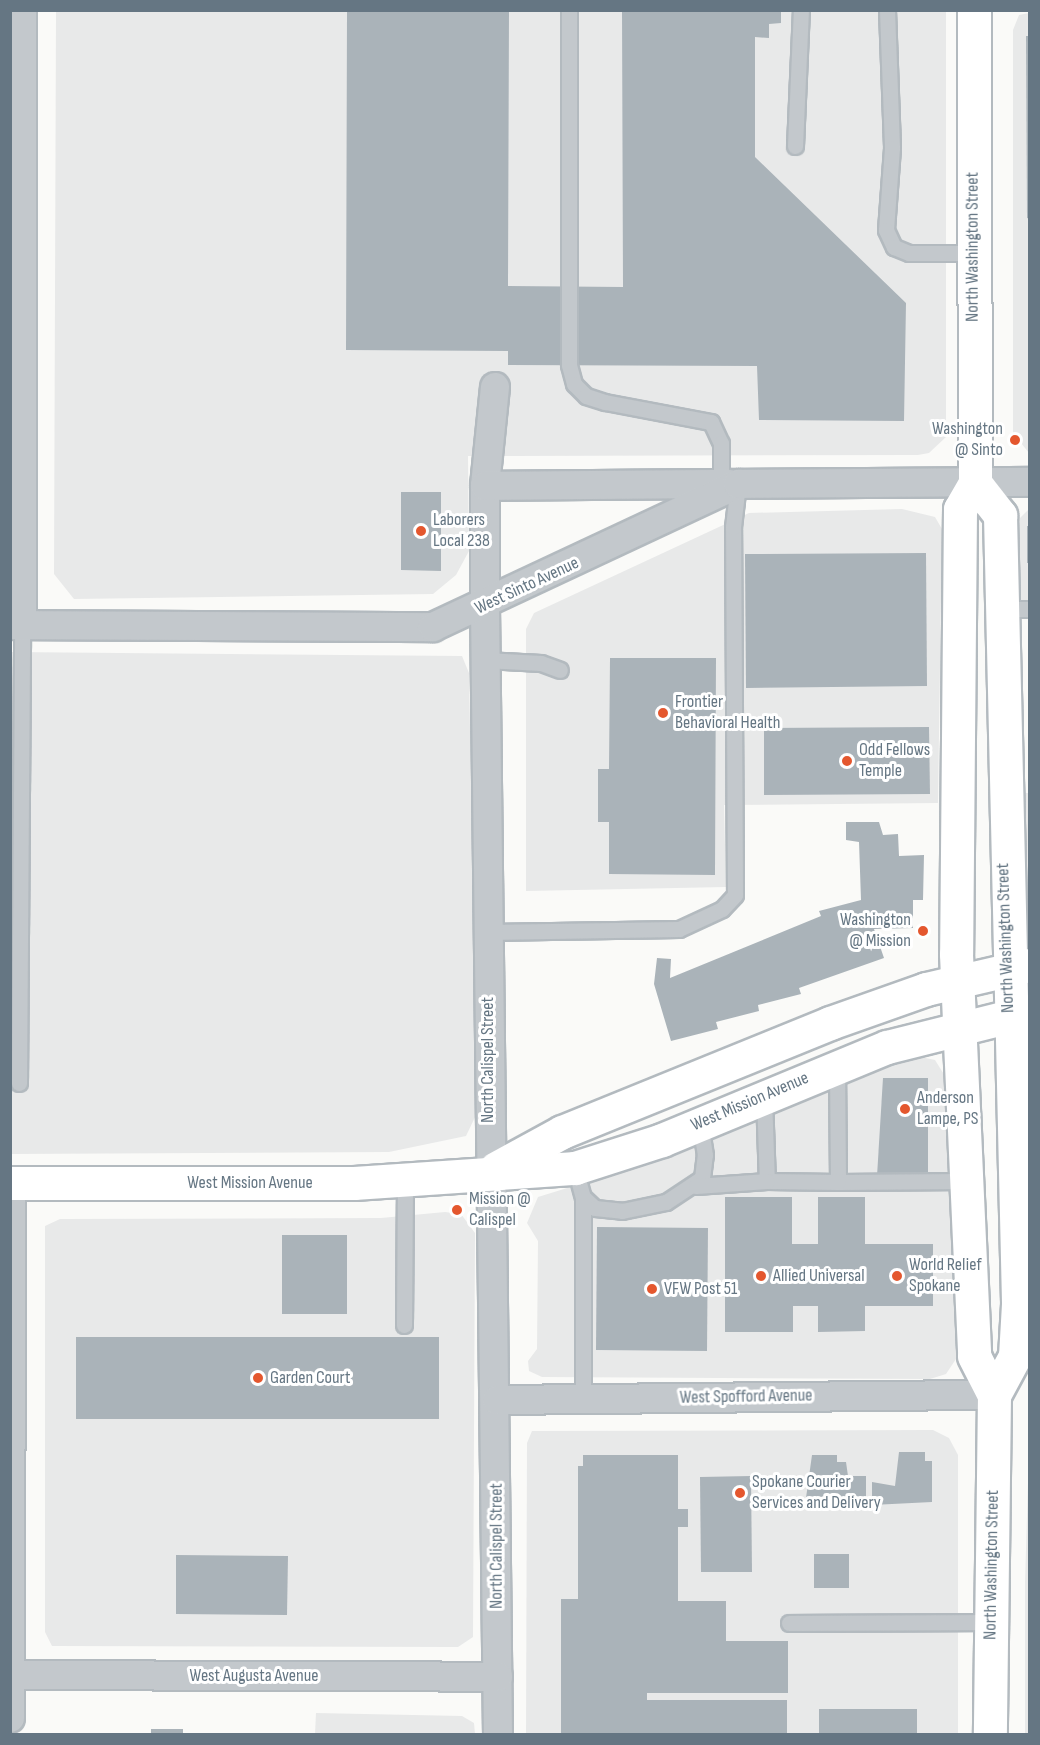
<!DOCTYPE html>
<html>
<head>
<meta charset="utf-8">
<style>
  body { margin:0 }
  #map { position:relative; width:1040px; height:1745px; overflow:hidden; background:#fafaf8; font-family:"Sofia Sans Condensed",sans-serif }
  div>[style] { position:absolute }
  .built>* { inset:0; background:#e8e9e9 }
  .building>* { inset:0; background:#aab3b9 }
  .roads { filter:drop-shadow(2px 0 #b3babf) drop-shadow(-2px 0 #b3babf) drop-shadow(0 2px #b3babf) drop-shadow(0 -2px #b3babf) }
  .lane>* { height:15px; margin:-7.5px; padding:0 7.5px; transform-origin:7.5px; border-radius:7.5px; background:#c3c8cc }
  .street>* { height:28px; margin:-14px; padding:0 14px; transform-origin:14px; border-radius:14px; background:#c3c8cc }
  .secondary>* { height:33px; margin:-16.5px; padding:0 16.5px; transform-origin:16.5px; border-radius:16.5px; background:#fff }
  .dots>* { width:16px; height:16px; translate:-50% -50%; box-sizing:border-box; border:3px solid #fff; border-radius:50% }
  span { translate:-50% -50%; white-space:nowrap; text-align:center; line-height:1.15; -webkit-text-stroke:6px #fff; paint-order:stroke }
  .street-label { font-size:18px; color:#657683 }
  .poi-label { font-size:18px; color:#657683 }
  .right { translate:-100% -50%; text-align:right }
  .left { translate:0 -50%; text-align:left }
  .frame { position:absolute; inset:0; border:12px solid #657683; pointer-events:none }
</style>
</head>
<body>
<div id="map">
  <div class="built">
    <i style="clip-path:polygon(56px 11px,946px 11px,946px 437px,929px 453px,918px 455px,468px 456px,469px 551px,456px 575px,433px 594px,74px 599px,54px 574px)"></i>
    <i style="clip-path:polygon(1029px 13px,1029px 453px,1013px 433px,1013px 30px,1019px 15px)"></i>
    <i style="clip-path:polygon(902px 509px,935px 517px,942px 529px,938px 803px,724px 805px,726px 887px,526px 891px,526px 629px,534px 613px,749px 513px)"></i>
    <i style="clip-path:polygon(1029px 509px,1029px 603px,1015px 603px,1014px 524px)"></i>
    <i style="clip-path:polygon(11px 652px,462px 656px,469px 673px,477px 1113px,466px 1136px,389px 1152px,11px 1154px)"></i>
    <i style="clip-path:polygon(1020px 793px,1029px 793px,1029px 939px,1021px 930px)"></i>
    <i style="clip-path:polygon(916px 1056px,935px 1060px,945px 1076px,958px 1356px,946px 1374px,930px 1379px,542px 1377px,529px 1371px,528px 1361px,537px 1349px,538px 1241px,527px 1223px,538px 1197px,645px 1164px,835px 1083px)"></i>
    <i style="clip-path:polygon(445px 1212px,461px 1214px,475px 1233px,473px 1637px,458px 1647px,52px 1646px,45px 1632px,45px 1226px,60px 1219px,381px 1218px)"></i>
    <i style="clip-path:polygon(933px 1430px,949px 1438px,958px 1455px,958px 1734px,526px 1734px,527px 1443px,532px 1431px)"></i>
    <i style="clip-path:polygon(1029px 1449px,1030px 1734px,1025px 1734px,1025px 1583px)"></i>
    <i style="clip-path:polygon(316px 1713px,462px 1716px,474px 1723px,475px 1734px,315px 1734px)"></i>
  </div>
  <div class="building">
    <i style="clip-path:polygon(347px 10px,509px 10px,508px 286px,623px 287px,622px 10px,781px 10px,781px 23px,769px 24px,769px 38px,755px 37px,755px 157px,906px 303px,904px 421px,759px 420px,757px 366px,508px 365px,508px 351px,346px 350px)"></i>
    <i style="clip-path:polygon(1026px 36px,1030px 36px,1030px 219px,1027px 218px)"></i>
    <i style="clip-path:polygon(401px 492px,441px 492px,441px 571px,401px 570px)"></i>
    <i style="clip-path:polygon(1027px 526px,1030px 526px,1030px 563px,1027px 563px)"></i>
    <i style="clip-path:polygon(926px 553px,927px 686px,746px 688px,745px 554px)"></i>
    <i style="clip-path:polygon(610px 658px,716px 658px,715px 875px,609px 874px,609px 822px,598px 822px,598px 769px,609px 769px)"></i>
    <i style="clip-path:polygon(929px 727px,930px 794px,764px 795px,764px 728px)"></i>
    <i style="clip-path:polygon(846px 822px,879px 822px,883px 835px,898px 834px,899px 856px,924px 855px,923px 900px,913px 900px,913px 928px,874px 929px,884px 958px,799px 988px,801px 994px,758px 1005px,759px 1011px,716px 1022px,718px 1029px,671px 1041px,654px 984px,657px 958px,671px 959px,670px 978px,821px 916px,819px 911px,861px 900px,859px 842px,846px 840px)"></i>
    <i style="clip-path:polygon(883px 1078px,928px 1078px,928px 1176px,877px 1176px)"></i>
    <i style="clip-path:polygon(725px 1197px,792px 1197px,792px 1244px,818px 1244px,818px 1197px,865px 1197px,865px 1244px,933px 1244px,933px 1306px,865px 1306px,865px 1331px,818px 1332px,818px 1306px,793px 1306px,793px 1332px,725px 1332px)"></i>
    <i style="clip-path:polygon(597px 1227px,708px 1228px,707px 1351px,596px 1350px)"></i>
    <i style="clip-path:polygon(282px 1235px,347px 1235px,347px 1314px,282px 1314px)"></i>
    <i style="clip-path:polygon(76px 1337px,439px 1337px,439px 1419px,76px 1419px)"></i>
    <i style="clip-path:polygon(899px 1452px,925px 1452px,925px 1461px,932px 1461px,932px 1502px,872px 1505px,872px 1482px,895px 1486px)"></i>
    <i style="clip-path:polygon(583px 1455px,678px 1455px,678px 1509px,688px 1509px,688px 1527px,678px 1527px,678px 1601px,726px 1601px,726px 1641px,788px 1641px,788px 1693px,647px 1693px,647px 1700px,787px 1700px,787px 1734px,561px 1734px,561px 1599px,578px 1599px,578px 1466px,583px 1466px)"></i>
    <i style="clip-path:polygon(812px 1455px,837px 1455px,837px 1462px,846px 1462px,848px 1476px,866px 1476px,866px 1505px,805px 1505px)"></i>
    <i style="clip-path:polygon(751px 1476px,752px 1572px,701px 1572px,700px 1477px)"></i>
    <i style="clip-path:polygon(814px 1554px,849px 1554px,849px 1588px,814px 1588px)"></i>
    <i style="clip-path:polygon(176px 1555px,288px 1556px,287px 1615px,176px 1614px)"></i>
    <i style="clip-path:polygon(819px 1709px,917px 1709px,917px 1734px,819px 1734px)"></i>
    <i style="clip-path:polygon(151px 1729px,183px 1729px,183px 1734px,151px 1734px)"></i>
  </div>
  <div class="roads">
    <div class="lane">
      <i style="left:569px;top:10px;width:355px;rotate:90deg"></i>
      <i style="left:569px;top:365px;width:20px;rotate:75deg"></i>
      <i style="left:574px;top:384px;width:17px;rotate:45deg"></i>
      <i style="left:586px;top:396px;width:20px;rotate:18deg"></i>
      <i style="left:605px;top:402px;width:108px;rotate:10.7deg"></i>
      <i style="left:711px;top:422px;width:23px;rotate:65deg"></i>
      <i style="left:721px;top:443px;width:47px;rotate:90deg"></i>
      <i style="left:887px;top:10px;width:138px;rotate:87.9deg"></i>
      <i style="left:892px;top:148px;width:82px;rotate:94.2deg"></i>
      <i style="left:886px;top:230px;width:19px;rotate:65deg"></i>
      <i style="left:894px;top:247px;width:16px;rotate:22deg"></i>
      <i style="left:909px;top:253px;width:63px"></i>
      <i style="left:795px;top:146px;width:136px;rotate:-87.5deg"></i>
      <i style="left:1001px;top:609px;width:29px"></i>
      <i style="left:485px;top:660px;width:56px;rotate:3.1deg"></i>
      <i style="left:541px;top:663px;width:20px;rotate:20deg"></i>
      <i style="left:487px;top:932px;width:192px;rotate:-0.9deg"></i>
      <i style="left:679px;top:929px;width:47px;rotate:-24.9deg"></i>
      <i style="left:722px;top:909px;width:19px;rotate:-47deg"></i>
      <i style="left:735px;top:895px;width:368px;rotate:-90.3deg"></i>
      <i style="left:733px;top:527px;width:43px;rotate:-83.4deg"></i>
      <i style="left:837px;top:1066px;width:116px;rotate:89.5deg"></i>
      <i style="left:838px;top:1182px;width:128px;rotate:-0.4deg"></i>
      <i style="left:19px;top:1083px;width:458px;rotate:-89.6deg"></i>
      <i style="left:764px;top:1097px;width:84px;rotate:88deg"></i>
      <i style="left:767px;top:1181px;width:71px;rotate:0.8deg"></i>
      <i style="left:575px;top:1168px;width:30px;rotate:75deg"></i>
      <i style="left:583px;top:1197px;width:16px;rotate:43deg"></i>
      <i style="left:595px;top:1208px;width:27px;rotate:6deg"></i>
      <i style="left:622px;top:1211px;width:45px;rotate:-11.6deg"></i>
      <i style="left:666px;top:1202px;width:43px;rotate:-33.7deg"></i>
      <i style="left:702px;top:1178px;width:23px;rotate:-83deg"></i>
      <i style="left:705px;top:1155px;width:31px;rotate:-99deg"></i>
      <i style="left:696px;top:1186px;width:71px;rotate:-4deg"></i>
      <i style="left:583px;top:1197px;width:202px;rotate:90deg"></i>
      <i style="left:404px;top:1325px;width:145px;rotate:-89.6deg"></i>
      <i style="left:789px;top:1623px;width:203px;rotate:-0.3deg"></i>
    </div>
    <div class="street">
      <i style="left:495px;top:387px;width:100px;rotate:95.8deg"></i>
      <i style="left:485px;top:486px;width:121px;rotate:90deg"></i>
      <i style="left:485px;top:607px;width:1127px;rotate:89.34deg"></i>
      <i style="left:485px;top:486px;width:244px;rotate:-0.5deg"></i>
      <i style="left:10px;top:625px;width:423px;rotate:0.3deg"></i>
      <i style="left:433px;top:627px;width:337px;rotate:-25.1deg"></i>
      <i style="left:738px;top:484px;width:292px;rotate:-0.4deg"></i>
      <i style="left:22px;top:625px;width:615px;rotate:-90deg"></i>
      <i style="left:497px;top:1400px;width:497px;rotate:-0.6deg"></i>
      <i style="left:10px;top:1675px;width:488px;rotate:0.2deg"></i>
      <i style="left:10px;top:1718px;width:535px;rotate:-89.89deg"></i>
    </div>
    <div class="secondary">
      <i style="left:974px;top:10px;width:473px;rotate:89.9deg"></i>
      <i style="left:975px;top:483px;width:30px;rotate:120deg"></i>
      <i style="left:960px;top:509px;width:445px;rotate:90.5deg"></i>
      <i style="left:956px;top:954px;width:402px;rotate:87.4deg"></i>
      <i style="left:974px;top:1356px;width:44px;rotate:62.9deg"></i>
      <i style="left:994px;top:1395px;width:339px;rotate:90.7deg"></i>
      <i style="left:975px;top:483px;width:41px;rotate:52deg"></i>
      <i style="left:1000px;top:515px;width:789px;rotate:88.69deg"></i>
      <i style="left:1018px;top:1304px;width:52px;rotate:93.3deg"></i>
      <i style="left:1015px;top:1356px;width:44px;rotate:118.3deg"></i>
      <i style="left:496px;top:1168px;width:75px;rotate:-28.6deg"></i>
      <i style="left:562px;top:1132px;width:289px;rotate:-22.1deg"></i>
      <i style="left:830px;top:1023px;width:102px;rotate:-19.5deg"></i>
      <i style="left:926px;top:989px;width:106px;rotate:-13.1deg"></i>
      <i style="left:10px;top:1183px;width:344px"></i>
      <i style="left:354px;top:1183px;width:222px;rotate:-3.9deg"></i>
      <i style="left:575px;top:1168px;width:91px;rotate:-17.8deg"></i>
      <i style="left:662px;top:1140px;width:243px;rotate:-22.5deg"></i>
      <i style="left:887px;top:1047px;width:147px;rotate:-14.1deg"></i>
    </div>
  </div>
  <div class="dots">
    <i style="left:1015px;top:440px;background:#e4572e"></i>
    <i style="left:421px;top:531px;background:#e4572e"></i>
    <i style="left:663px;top:713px;background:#e4572e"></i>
    <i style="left:847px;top:761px;background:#e4572e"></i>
    <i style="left:923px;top:931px;background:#e4572e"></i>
    <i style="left:905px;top:1109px;background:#e4572e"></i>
    <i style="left:457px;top:1210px;background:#e4572e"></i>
    <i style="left:761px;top:1276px;background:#e4572e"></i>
    <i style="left:897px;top:1276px;background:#e4572e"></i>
    <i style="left:652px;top:1289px;background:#e4572e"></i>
    <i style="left:258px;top:1378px;background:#e4572e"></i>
    <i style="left:740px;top:1493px;background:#e4572e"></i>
  </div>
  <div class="street-label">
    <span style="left:973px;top:247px;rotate:-90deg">North Washington Street</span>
    <span style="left:527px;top:586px;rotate:-25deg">West Sinto Avenue</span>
    <span style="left:1006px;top:938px;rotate:-92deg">North Washington Street</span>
    <span style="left:488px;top:1060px;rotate:-90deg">North Calispel Street</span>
    <span style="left:750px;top:1102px;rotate:-23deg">West Mission Avenue</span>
    <span style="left:250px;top:1183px">West Mission Avenue</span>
    <span style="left:746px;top:1397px;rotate:-1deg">West Spofford Avenue</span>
    <span style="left:497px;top:1546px;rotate:-90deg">North Calispel Street</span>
    <span style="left:992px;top:1565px;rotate:-89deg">North Washington Street</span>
    <span style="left:254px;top:1676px">West Augusta Avenue</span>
  </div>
  <div class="poi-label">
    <span class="right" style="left:1003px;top:440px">Washington<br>@ Sinto</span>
    <span class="left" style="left:433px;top:531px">Laborers<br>Local 238</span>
    <span class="left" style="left:675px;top:713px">Frontier<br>Behavioral Health</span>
    <span class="left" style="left:859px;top:761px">Odd Fellows<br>Temple</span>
    <span class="right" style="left:911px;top:931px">Washington<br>@ Mission</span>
    <span class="left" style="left:917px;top:1109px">Anderson<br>Lampe, PS</span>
    <span class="left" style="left:469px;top:1210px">Mission @<br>Calispel</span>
    <span class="left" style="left:909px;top:1276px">World Relief<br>Spokane</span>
    <span class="left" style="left:773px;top:1276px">Allied Universal</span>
    <span class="left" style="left:664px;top:1289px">VFW Post 51</span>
    <span class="left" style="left:270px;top:1378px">Garden Court</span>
    <span class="left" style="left:752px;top:1493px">Spokane Courier<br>Services and Delivery</span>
  </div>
  <div class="frame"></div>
</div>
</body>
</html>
